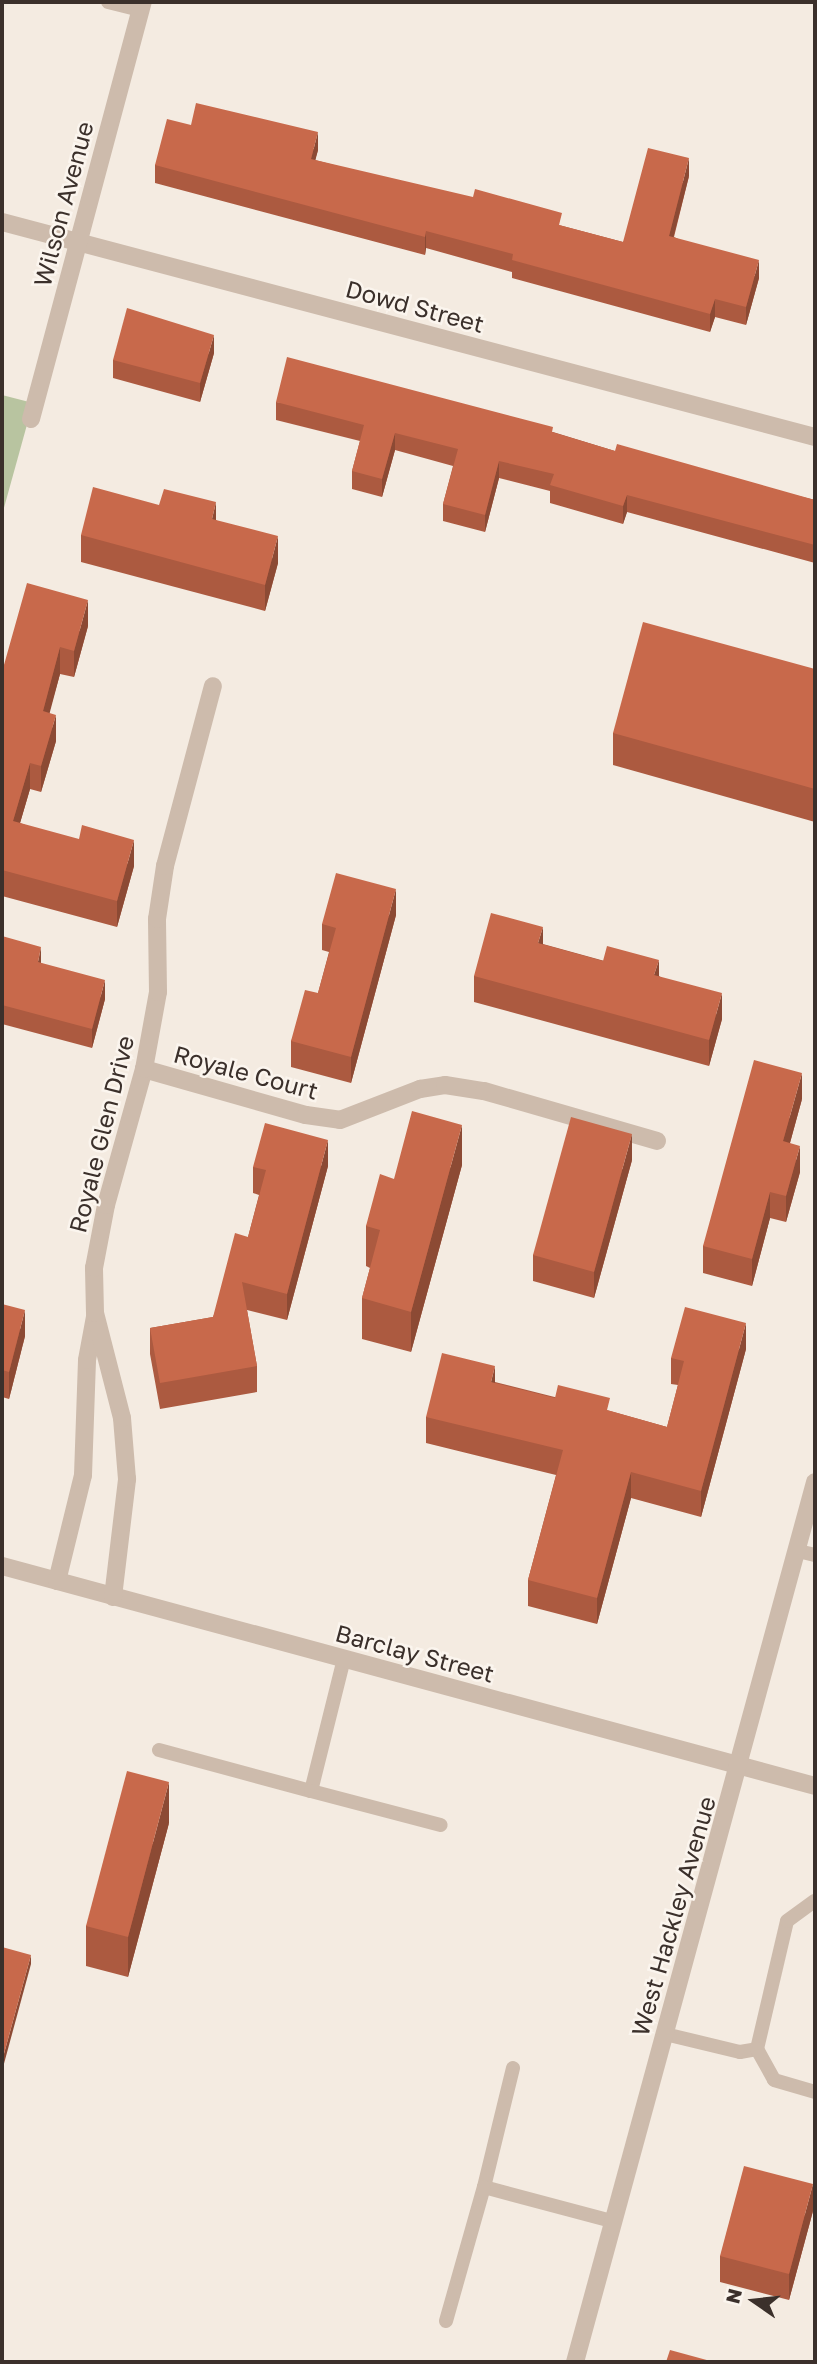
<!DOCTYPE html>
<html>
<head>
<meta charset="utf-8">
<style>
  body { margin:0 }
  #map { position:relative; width:817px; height:2364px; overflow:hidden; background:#f4ebe1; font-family:"Golos Text",sans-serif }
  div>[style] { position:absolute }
  .green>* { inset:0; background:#b8c4a0 }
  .service>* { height:14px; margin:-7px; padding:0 7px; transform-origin:7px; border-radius:7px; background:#cdbbac }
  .minor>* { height:18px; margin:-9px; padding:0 9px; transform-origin:9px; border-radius:9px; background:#cdbbac }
  .wall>* { inset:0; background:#ac5a40 }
  .shaded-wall>* { inset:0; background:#8c4a34 }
  .building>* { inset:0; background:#c8694b }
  span { translate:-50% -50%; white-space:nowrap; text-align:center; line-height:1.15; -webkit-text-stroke:5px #fbf5ee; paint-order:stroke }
  .street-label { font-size:24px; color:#3b302b }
  .frame { position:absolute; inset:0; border:4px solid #3b302b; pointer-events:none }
  .north { position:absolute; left:719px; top:2266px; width:70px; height:70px; -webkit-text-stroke:5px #fbf5ee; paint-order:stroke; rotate:284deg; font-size:19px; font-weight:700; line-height:28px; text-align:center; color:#3b302b }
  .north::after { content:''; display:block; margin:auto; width:24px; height:32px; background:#3b302b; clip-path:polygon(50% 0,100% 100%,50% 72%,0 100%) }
</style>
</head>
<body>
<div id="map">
  <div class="green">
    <i style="clip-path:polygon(2px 395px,33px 403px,2px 515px)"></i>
  </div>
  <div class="service">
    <i style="left:108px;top:2px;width:33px;rotate:14deg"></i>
    <i style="left:798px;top:1551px;width:17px;rotate:13deg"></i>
    <i style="left:159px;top:1750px;width:157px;rotate:15.1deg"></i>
    <i style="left:311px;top:1791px;width:136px;rotate:-76deg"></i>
    <i style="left:311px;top:1791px;width:134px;rotate:14.7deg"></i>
    <i style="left:665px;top:2034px;width:77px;rotate:13.5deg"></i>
    <i style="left:740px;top:2052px;width:17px;rotate:-10deg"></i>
    <i style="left:757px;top:2049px;width:131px;rotate:-76.8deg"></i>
    <i style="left:787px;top:1921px;width:34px;rotate:-36deg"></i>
    <i style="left:757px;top:2049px;width:35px;rotate:61deg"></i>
    <i style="left:774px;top:2080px;width:43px;rotate:16.3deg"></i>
    <i style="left:513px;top:2068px;width:122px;rotate:103.7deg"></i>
    <i style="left:484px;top:2187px;width:132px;rotate:14.9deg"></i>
    <i style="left:446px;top:2321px;width:139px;rotate:-74.2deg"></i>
  </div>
  <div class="minor">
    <i style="left:2px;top:222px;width:841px;rotate:14.81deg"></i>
    <i style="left:31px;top:419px;width:432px;rotate:-75deg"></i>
    <i style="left:144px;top:1069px;width:168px;rotate:15.9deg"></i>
    <i style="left:306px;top:1115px;width:34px;rotate:8deg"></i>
    <i style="left:340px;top:1120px;width:86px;rotate:-21.2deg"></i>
    <i style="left:420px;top:1089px;width:25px;rotate:-9deg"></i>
    <i style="left:445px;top:1085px;width:39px;rotate:9deg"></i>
    <i style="left:484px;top:1091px;width:180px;rotate:16.1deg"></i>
    <i style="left:2px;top:1566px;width:842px;rotate:15.14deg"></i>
    <i style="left:57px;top:1581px;width:109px;rotate:-76.2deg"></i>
    <i style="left:83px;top:1475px;width:115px;rotate:-88deg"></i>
    <i style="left:87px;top:1360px;width:44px;rotate:-79.5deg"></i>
    <i style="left:113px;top:1597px;width:119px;rotate:-83.2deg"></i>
    <i style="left:127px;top:1479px;width:61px;rotate:-94.7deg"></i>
    <i style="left:122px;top:1418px;width:108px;rotate:-104.4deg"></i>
    <i style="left:95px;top:1313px;width:45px;rotate:-91.3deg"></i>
    <i style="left:94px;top:1268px;width:64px;rotate:-79.2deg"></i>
    <i style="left:106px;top:1205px;width:141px;rotate:-74.4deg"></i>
    <i style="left:144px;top:1069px;width:78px;rotate:-79.7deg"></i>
    <i style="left:158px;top:992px;width:73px;rotate:-90.8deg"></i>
    <i style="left:157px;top:919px;width:54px;rotate:-81.4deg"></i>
    <i style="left:165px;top:866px;width:186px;rotate:-75.1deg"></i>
    <i style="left:575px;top:2362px;width:912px;rotate:-74.74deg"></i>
  </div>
  <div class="wall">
    <i style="clip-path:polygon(191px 125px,318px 150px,315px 160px,623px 242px,689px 176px,674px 237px,759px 278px,746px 325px,715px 317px,710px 332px,512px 278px,512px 272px,426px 248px,425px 255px,155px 183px,155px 165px)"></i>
    <i style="clip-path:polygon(214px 353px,200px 402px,113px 378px,113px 360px)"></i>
    <i style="clip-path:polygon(276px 402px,553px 432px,615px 451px,815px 500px,815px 563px,627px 512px,623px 524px,550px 503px,550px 491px,499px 478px,485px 532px,443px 521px,443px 504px,453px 466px,395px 450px,382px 497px,352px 489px,352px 471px,360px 441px,276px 420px)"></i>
    <i style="clip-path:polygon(216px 520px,278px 563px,265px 611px,81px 562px,81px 535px)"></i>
    <i style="clip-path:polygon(88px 626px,74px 677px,60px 674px,49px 713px,56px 741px,41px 792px,30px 789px,20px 823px,134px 866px,117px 927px,2px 896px,2px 672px)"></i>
    <i style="clip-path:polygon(815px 669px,815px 822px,613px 765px,613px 733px)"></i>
    <i style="clip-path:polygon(396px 915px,351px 1083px,291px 1067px,291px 1041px,318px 993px,329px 952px,322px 950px,322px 924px)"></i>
    <i style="clip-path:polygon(2px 936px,41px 963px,105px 999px,92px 1048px,2px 1024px)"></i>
    <i style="clip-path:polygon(543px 944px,659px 976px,722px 1019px,709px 1066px,474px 1002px,474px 976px)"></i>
    <i style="clip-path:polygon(802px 1099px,790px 1143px,800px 1172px,786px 1222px,770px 1218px,752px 1286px,703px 1273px,703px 1246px)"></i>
    <i style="clip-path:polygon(632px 1160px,594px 1298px,533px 1281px,533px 1255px)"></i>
    <i style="clip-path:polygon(462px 1165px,411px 1352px,362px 1339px,362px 1298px,370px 1268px,366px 1266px,366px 1226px,394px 1179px)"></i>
    <i style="clip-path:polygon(328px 1166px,287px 1320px,247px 1310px,257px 1366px,257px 1392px,160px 1409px,150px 1354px,150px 1328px,213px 1317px,248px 1237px,259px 1195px,253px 1193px,253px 1167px)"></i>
    <i style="clip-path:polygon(2px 1304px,25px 1336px,9px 1399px,2px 1397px)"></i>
    <i style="clip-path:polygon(746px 1349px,701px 1517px,631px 1498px,597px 1624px,528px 1606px,528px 1580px,556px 1475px,426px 1443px,426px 1417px,495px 1382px,610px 1411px,667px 1427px,678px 1385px,671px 1384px,671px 1358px)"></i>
    <i style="clip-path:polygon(169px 1823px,128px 1977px,86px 1966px,86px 1926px)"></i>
    <i style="clip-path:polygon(813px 2211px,789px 2300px,720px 2282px,720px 2256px)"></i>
  </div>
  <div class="shaded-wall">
    <i style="clip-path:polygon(318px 132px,318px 150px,311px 177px,311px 159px)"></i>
    <i style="clip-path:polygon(689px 158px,689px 176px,669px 254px,669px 236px)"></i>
    <i style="clip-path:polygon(426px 231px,426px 248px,425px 255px,425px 237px)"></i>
    <i style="clip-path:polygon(759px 260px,759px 278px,746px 325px,746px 307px)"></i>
    <i style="clip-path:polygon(715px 299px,715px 317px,710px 332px,710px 314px)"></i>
    <i style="clip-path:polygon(214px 335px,214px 353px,200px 402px,200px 383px)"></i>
    <i style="clip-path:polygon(395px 433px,395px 450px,382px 497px,382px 479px)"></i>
    <i style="clip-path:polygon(499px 461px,499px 478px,485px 532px,485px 515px)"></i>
    <i style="clip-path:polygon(627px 495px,627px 512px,623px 524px,623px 506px)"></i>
    <i style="clip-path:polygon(216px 502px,216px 529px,212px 519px)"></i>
    <i style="clip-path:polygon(278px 536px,278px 563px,265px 611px,265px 585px)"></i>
    <i style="clip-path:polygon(88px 600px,88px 626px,74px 677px,74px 651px)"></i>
    <i style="clip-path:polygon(60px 647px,60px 674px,43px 738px,43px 711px)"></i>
    <i style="clip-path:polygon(56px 715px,56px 741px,41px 792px,41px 766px)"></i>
    <i style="clip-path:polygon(30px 763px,30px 789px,13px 847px,13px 821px)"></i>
    <i style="clip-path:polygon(134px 840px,134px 866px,117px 927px,117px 901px)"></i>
    <i style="clip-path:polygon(396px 889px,396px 915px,351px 1083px,351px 1057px)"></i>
    <i style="clip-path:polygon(543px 927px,543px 953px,538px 943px)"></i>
    <i style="clip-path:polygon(41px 947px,41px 965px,38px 962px)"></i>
    <i style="clip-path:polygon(659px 960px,659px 986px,654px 975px)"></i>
    <i style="clip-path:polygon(105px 980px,105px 999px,92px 1048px,92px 1029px)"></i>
    <i style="clip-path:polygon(722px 993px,722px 1019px,709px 1066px,709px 1040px)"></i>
    <i style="clip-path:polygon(802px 1073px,802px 1099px,783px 1168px,783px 1141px)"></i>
    <i style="clip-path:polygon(462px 1125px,462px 1165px,411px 1352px,411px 1312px)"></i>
    <i style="clip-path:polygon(632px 1134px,632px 1160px,594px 1298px,594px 1272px)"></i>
    <i style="clip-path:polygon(328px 1140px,328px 1166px,287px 1320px,287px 1294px)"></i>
    <i style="clip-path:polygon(800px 1146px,800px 1172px,786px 1222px,786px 1196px)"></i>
    <i style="clip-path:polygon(770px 1192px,770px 1218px,752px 1286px,752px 1259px)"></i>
    <i style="clip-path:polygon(25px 1310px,25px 1336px,9px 1399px,9px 1372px)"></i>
    <i style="clip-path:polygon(746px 1323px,746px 1349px,701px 1517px,701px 1491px)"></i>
    <i style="clip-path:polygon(495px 1366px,495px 1392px,491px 1382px)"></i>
    <i style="clip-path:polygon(631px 1472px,631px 1498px,597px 1624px,597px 1598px)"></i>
    <i style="clip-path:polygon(169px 1782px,169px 1823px,128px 1977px,128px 1937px)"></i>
    <i style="clip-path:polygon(31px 1955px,31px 1964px,2px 2071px,2px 2061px)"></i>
    <i style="clip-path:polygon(813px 2184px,813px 2211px,789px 2300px,789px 2274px)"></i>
  </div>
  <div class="building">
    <i style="clip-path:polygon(196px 103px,318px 132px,311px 159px,473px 197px,475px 189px,562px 213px,559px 225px,623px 242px,648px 148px,689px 158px,669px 236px,759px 260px,746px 307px,715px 299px,710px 314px,512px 260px,513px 254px,426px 231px,425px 237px,155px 165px,167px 119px,191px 125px)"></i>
    <i style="clip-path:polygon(127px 308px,214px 335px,200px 383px,113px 360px)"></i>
    <i style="clip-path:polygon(287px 357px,553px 427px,552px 432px,615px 451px,617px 444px,815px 500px,815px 545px,627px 495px,623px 506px,550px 485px,554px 474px,499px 461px,485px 515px,443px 504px,458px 449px,395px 433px,382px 479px,352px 471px,364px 425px,276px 402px)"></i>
    <i style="clip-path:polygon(93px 487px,159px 505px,164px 489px,216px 502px,212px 519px,278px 536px,265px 585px,81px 535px)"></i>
    <i style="clip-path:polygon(27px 583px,88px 600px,74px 651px,60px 647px,43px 711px,56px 715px,41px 766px,30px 763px,13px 821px,79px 839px,82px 825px,134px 840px,117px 901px,2px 870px,2px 672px)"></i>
    <i style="clip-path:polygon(643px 622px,815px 669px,815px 789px,613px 733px)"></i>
    <i style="clip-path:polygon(336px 873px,396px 889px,351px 1057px,291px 1041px,305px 990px,318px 993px,336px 928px,322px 924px)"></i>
    <i style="clip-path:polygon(491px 913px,543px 927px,538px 943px,603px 961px,607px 946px,659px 960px,654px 975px,722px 993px,709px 1040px,474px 976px)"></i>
    <i style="clip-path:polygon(2px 936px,41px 947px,38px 962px,105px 980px,92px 1029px,2px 1005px)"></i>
    <i style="clip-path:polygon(754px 1060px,802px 1073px,783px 1141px,800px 1146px,786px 1196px,770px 1192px,752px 1259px,703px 1246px)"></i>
    <i style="clip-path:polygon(412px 1111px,462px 1125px,411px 1312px,362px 1298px,380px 1230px,366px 1226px,380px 1174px,394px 1179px)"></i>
    <i style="clip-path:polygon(571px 1117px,632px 1134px,594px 1272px,533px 1255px)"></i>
    <i style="clip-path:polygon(265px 1123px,328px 1140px,287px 1294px,242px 1282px,257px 1366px,160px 1383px,150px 1328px,213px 1317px,235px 1233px,248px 1237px,266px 1170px,253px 1167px)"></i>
    <i style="clip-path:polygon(2px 1304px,25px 1310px,9px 1372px,2px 1370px)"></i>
    <i style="clip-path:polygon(685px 1307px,746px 1323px,701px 1491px,631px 1472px,597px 1598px,528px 1580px,563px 1450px,426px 1417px,442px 1353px,495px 1366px,491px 1382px,555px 1398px,558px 1385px,610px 1398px,607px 1410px,667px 1427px,684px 1361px,671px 1358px)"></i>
    <i style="clip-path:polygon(127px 1771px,169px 1782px,128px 1937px,86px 1926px)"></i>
    <i style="clip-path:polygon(2px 1947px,31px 1955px,2px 2061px)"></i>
    <i style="clip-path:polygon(744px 2166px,813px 2184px,789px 2274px,720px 2256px)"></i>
    <i style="clip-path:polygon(670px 2350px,714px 2362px,666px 2362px)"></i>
  </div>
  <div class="street-label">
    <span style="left:63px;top:204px;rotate:-75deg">Wilson Avenue</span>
    <span style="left:415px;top:306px;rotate:15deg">Dowd Street</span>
    <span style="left:246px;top:1072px;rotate:15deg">Royale Court</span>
    <span style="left:101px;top:1134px;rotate:-76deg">Royale Glen Drive</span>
    <span style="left:415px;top:1653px;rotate:15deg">Barclay Street</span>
    <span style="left:673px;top:1916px;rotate:-74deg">West Hackley Avenue</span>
  </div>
  <div class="frame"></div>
  <div class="north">N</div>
</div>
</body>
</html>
